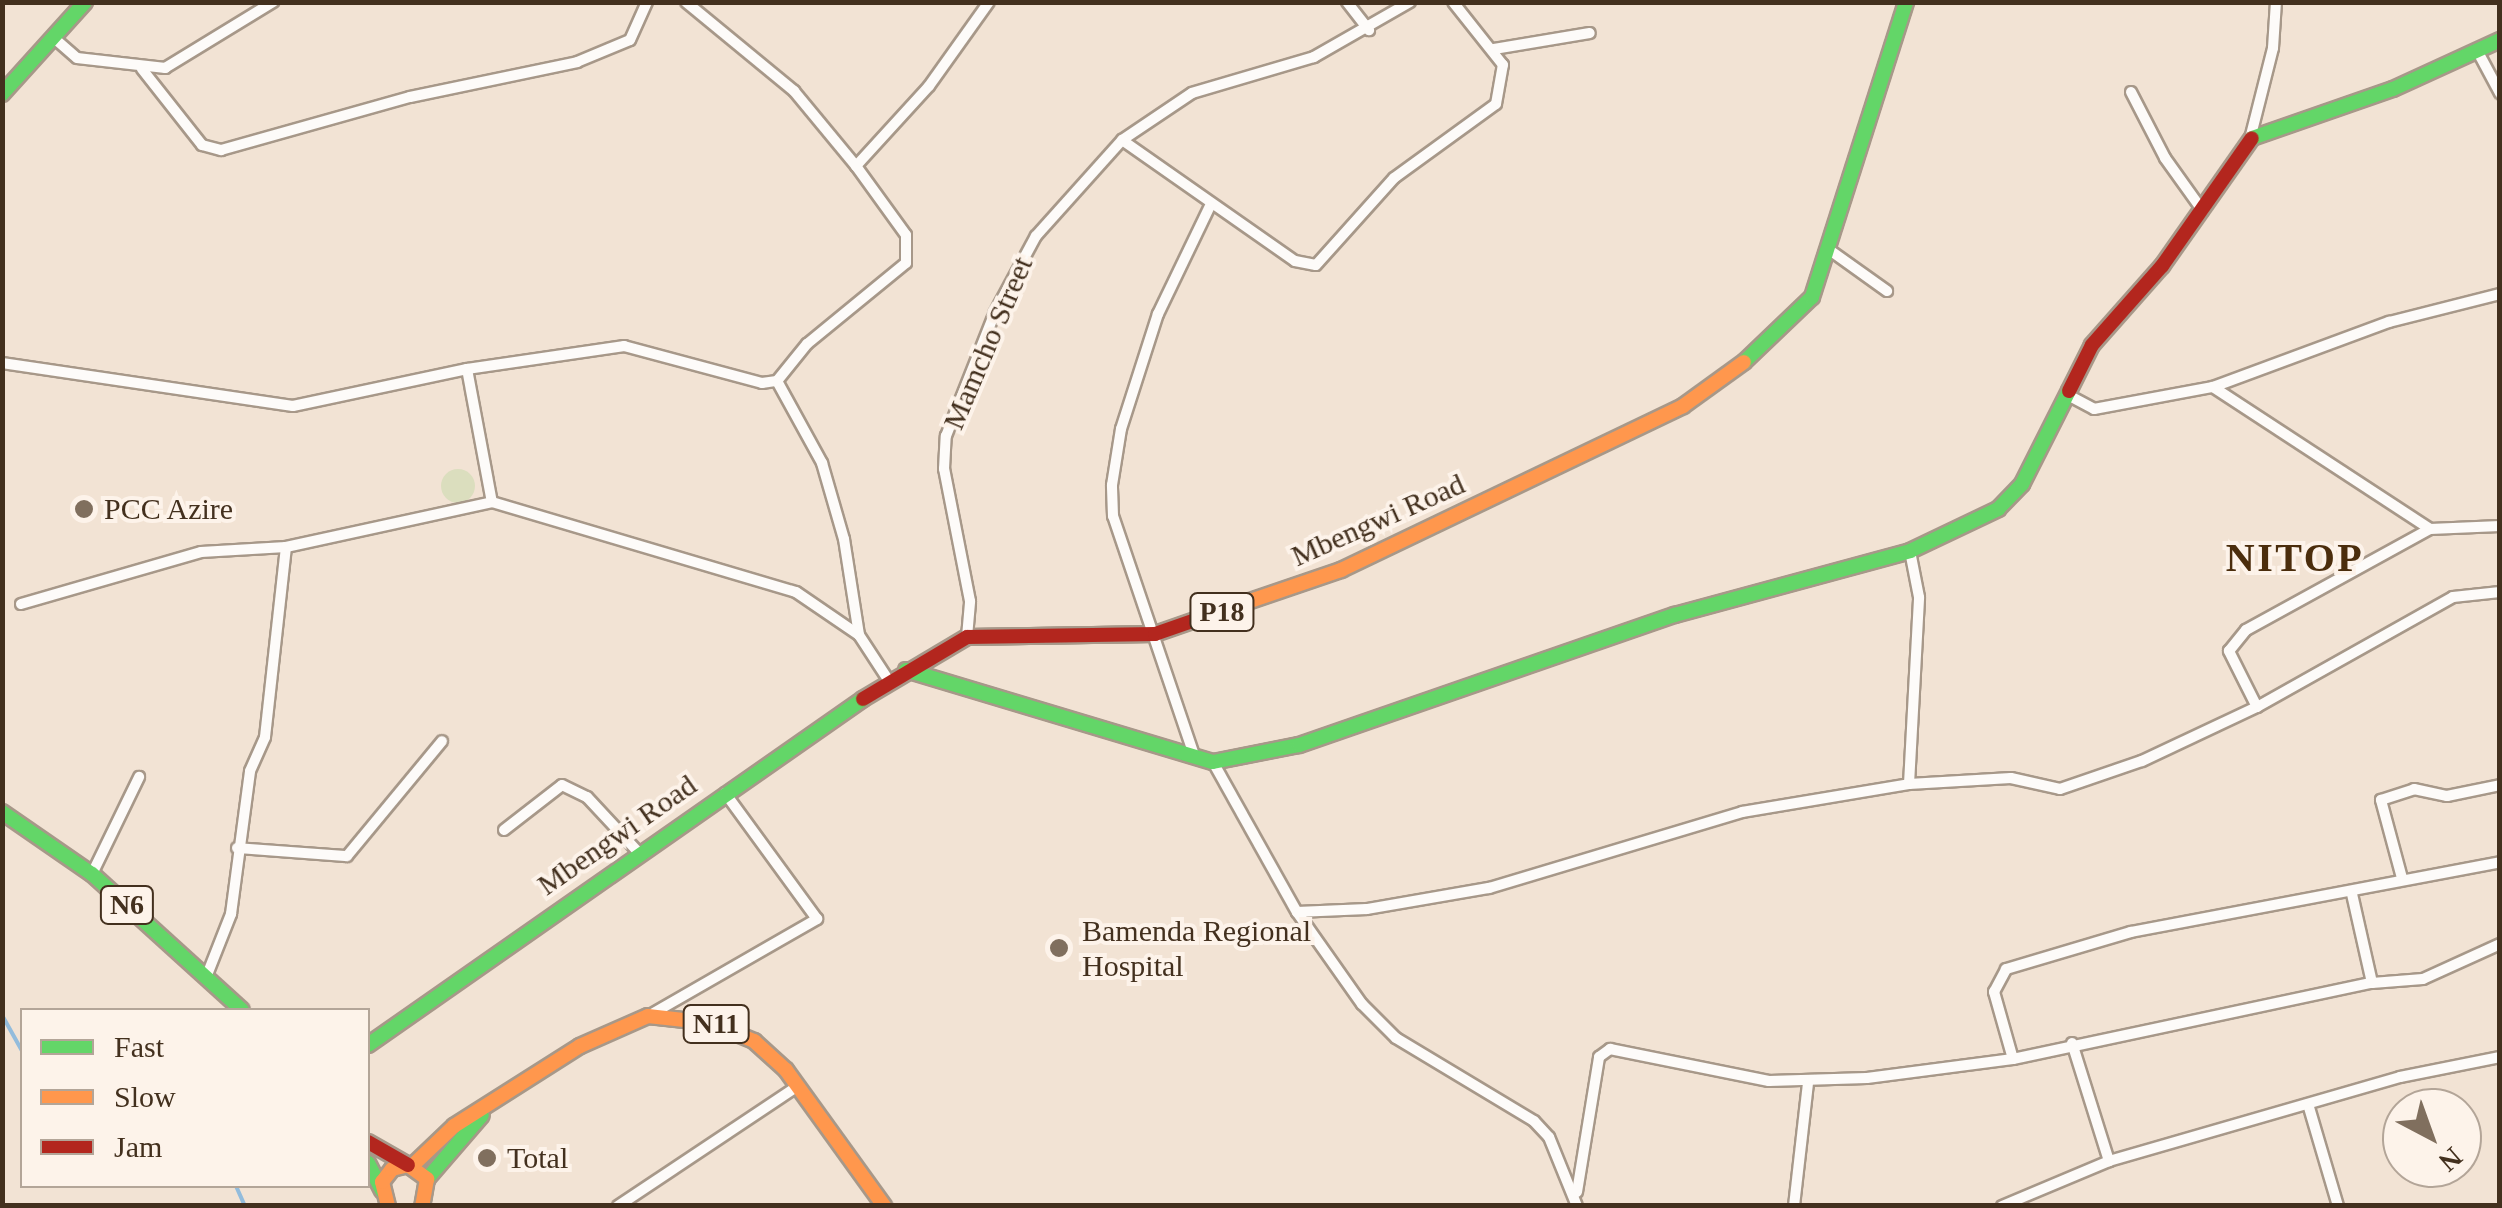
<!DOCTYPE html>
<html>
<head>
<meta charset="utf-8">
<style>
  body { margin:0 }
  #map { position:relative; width:2502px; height:1208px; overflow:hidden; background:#f2e3d4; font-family:Georgia,serif }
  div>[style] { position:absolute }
  .green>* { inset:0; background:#dbdebe }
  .round { border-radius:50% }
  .stream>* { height:4px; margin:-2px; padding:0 2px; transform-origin:2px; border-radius:2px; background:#93bcdc }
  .roads { filter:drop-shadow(2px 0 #a79889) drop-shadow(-2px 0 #a79889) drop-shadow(0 2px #a79889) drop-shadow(0 -2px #a79889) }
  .street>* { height:10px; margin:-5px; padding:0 5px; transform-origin:5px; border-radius:5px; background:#fdfbf9 }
  .fast>* { height:14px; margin:-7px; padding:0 7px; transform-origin:7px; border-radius:7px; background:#63d668 }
  .slow>* { height:14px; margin:-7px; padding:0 7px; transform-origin:7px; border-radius:7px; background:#ff974d }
  .jam>* { height:14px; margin:-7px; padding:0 7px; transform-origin:7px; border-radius:7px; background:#b3261e }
  .dots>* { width:28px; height:28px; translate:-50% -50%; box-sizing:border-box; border:5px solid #fdf3ea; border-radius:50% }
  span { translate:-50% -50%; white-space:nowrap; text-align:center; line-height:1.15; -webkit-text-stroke:8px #fdf3ea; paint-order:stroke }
  .shield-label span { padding:2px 8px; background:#fdf3ea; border:2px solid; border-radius:8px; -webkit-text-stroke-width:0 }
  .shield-label { font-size:28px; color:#43301e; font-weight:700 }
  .street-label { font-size:30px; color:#43301e }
  .poi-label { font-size:30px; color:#43301e }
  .left { translate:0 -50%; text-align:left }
  .district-label { font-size:40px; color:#4b2d0c; font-weight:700; letter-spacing:2.5px }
  .frame { position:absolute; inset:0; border:5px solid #43301e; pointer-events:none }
  .legend { position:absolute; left:20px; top:1008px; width:350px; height:180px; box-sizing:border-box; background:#fdf3ea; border:2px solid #b3a598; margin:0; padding:12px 18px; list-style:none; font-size:30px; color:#43301e }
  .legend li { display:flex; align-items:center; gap:20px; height:50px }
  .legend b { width:50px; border:2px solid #b3a598 }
  .north { position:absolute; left:2382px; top:1088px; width:100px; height:100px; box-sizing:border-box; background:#fdf3ea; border:2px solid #b3a598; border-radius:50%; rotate:139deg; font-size:28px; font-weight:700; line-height:40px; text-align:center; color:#43301e }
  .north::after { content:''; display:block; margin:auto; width:35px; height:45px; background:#806f5e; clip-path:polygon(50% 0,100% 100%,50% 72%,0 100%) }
</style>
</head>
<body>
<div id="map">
  <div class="green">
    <i class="round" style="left:441px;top:469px;width:34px;height:34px"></i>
  </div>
  <div class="stream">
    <i style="left:2px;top:1015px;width:41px;rotate:60.9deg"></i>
    <i style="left:236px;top:1186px;width:22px;rotate:66deg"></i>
  </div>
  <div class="roads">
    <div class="street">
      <i style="left:686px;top:2px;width:140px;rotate:39.5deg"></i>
      <i style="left:794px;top:91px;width:97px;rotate:50.4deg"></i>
      <i style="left:1347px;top:2px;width:36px;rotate:52deg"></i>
      <i style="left:1410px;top:2px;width:111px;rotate:150.2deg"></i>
      <i style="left:1314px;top:57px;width:127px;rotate:163.6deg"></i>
      <i style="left:1192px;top:93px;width:84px;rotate:146.1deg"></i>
      <i style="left:1122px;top:140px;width:211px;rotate:35deg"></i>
      <i style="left:1295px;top:261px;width:21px;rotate:11deg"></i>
      <i style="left:1316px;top:265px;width:117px;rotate:-48.1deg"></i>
      <i style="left:1394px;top:178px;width:126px;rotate:-36deg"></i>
      <i style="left:1496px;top:104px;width:40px;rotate:-80deg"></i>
      <i style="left:1503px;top:65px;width:80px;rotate:-128.4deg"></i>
      <i style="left:54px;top:38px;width:30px;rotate:41deg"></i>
      <i style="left:77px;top:58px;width:89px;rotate:6.5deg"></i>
      <i style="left:165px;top:68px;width:127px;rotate:-31.4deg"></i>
      <i style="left:1494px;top:49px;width:97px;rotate:-9.5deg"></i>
      <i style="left:2478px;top:52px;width:47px;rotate:61.8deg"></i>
      <i style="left:142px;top:69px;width:97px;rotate:51.7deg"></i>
      <i style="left:202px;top:145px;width:20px;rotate:15deg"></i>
      <i style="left:221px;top:150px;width:196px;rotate:-15.7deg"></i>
      <i style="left:410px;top:97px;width:171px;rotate:-11.8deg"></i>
      <i style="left:577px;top:62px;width:57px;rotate:-22.5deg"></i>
      <i style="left:630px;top:40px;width:42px;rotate:-65.9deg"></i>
      <i style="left:2131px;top:92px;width:74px;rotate:62.7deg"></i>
      <i style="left:2165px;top:158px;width:65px;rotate:54.4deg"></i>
      <i style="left:2250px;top:139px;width:94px;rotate:-75.8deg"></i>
      <i style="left:2273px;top:48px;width:46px;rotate:-86.3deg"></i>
      <i style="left:1831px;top:251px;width:69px;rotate:35.5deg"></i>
      <i style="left:2px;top:363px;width:294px;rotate:8.4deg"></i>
      <i style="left:293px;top:406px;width:178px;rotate:-12deg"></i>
      <i style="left:467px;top:369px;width:135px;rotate:79.4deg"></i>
      <i style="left:467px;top:369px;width:159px;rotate:-8.3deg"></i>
      <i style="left:624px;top:346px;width:143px;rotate:15deg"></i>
      <i style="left:762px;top:383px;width:15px;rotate:-8deg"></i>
      <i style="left:777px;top:381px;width:94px;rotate:61.2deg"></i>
      <i style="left:822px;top:463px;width:79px;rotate:73.9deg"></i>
      <i style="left:844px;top:539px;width:97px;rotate:81.1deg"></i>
      <i style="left:777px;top:381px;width:48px;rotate:-51deg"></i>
      <i style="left:807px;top:344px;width:128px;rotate:-39.3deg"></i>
      <i style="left:906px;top:263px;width:28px;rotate:-90deg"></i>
      <i style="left:906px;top:235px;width:85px;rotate:-125.9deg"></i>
      <i style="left:856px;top:166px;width:108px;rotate:-47.6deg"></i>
      <i style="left:929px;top:86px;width:103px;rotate:-54.5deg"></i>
      <i style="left:2213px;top:387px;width:259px;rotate:33.2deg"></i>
      <i style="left:2066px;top:394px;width:32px;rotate:28deg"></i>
      <i style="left:2094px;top:409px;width:121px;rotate:-10.5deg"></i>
      <i style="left:2213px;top:387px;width:188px;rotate:-20.3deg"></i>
      <i style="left:2389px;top:322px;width:114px;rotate:-14.2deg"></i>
      <i style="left:21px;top:604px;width:187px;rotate:-16.1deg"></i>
      <i style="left:201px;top:552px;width:85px;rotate:-3.4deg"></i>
      <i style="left:286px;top:547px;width:211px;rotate:-12.3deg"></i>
      <i style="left:492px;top:502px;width:317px;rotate:16.5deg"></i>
      <i style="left:796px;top:592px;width:76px;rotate:34.3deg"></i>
      <i style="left:859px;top:635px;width:55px;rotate:56.9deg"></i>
      <i style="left:967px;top:637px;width:36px;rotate:-85deg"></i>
      <i style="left:970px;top:601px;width:135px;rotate:-101.1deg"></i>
      <i style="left:944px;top:469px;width:33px;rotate:-87deg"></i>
      <i style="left:946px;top:436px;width:133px;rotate:-68.4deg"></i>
      <i style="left:995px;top:312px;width:86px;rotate:-61.7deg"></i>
      <i style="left:1036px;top:236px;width:129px;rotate:-48.1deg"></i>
      <i style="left:2257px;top:707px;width:63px;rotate:-116.6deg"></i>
      <i style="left:2229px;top:651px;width:27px;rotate:-51deg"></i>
      <i style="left:2246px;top:630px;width:210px;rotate:-28.8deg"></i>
      <i style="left:2430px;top:529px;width:70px;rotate:-2.5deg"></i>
      <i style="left:1195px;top:758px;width:256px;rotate:-108.7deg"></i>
      <i style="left:1113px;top:516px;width:31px;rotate:-92deg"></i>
      <i style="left:1112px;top:485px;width:57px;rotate:-80.9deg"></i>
      <i style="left:1121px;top:429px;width:121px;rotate:-72.2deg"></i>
      <i style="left:1158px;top:314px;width:120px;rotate:-64.3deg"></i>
      <i style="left:1213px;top:762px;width:172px;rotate:60.8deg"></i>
      <i style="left:1297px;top:912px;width:113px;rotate:54.8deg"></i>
      <i style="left:1362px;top:1004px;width:48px;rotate:45deg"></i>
      <i style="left:1396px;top:1038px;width:161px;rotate:31deg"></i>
      <i style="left:1534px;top:1121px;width:22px;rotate:47deg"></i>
      <i style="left:1549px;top:1137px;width:74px;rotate:67.9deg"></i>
      <i style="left:1909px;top:784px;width:187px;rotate:-86.9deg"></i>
      <i style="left:1919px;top:597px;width:47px;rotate:-101.1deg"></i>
      <i style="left:504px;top:830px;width:73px;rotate:-37.8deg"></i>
      <i style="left:562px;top:785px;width:28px;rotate:26deg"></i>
      <i style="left:587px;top:797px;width:76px;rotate:47.1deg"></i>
      <i style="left:237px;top:848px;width:110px;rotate:4.2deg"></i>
      <i style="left:347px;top:856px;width:149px;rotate:-50.4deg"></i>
      <i style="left:92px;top:874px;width:108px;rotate:-64.1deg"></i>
      <i style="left:2402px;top:878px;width:81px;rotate:-105.1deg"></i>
      <i style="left:2381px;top:800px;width:35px;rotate:-18deg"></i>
      <i style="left:2414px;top:789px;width:34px;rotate:12deg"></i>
      <i style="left:2447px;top:796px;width:54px;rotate:-11.7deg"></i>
      <i style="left:2352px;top:894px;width:91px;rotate:77.3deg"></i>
      <i style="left:1297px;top:912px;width:70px;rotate:-2.5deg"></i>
      <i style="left:1367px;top:909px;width:124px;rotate:-9.8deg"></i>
      <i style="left:1489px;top:888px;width:264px;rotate:-16.7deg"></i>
      <i style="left:1742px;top:812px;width:169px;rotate:-9.5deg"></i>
      <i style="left:1909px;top:784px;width:102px;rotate:-3.4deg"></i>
      <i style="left:2011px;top:778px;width:50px;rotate:12.7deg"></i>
      <i style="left:2060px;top:789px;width:87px;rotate:-18.9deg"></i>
      <i style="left:2142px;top:761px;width:127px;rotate:-25.2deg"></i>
      <i style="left:2257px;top:707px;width:225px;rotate:-29.3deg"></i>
      <i style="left:2453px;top:597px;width:47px;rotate:-6.1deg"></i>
      <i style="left:207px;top:975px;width:66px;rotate:-68.5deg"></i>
      <i style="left:231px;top:914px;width:144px;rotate:-82.4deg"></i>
      <i style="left:250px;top:771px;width:37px;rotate:-66deg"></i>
      <i style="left:265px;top:737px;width:191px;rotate:-83.7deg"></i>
      <i style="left:650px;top:1015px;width:193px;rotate:-29.9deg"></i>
      <i style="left:817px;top:919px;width:156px;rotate:-126.1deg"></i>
      <i style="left:2072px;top:1043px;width:124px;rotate:72.6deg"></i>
      <i style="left:2013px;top:1059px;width:70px;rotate:-105.8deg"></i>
      <i style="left:1994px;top:992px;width:26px;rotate:-62deg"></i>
      <i style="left:2006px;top:969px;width:130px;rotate:-16.5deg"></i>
      <i style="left:2131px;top:932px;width:376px;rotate:-10.7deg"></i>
      <i style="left:2308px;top:1104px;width:106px;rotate:73.6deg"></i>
      <i style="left:1577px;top:1192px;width:137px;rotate:-80.7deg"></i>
      <i style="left:1599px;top:1057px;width:14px;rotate:-36deg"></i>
      <i style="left:1610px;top:1049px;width:162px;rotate:11.4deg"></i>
      <i style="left:1769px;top:1081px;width:98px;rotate:-1.8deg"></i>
      <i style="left:1867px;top:1078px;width:147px;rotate:-7.4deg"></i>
      <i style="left:2013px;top:1059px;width:367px;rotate:-12deg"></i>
      <i style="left:2372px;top:983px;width:51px;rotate:-4.5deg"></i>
      <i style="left:2423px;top:979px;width:85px;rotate:-24.4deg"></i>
      <i style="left:618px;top:1206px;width:216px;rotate:-33.7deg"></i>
      <i style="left:1794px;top:1206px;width:123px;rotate:-83.5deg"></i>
      <i style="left:2002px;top:1206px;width:116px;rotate:-22.8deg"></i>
      <i style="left:2109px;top:1161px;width:303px;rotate:-16.1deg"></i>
      <i style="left:2400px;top:1077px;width:102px;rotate:-11.3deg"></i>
    </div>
    <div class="fast">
      <i style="left:2px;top:94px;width:124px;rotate:-47.9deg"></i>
      <i style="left:2252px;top:138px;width:149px;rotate:-19.2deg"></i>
      <i style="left:2393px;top:89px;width:118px;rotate:-24.6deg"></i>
      <i style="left:1744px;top:362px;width:94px;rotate:-43.7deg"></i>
      <i style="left:1812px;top:297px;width:310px;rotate:-72.3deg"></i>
      <i style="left:906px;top:670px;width:320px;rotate:16.7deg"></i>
      <i style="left:1213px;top:762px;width:88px;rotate:-11.2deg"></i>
      <i style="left:1299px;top:745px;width:398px;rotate:-19.1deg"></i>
      <i style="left:1675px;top:615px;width:244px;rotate:-15.2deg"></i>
      <i style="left:1910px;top:551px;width:98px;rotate:-25.5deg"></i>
      <i style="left:1998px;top:509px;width:35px;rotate:-46deg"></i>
      <i style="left:2022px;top:484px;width:104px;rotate:-63.2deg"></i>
      <i style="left:2px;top:812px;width:109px;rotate:34.6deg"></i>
      <i style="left:92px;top:874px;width:202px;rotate:42.2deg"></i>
      <i style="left:368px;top:1045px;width:604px;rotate:-34.95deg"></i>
      <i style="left:368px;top:1163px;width:31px;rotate:63deg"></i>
      <i style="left:427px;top:1179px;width:84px;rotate:-49.3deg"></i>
    </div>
    <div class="slow">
      <i style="left:1241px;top:604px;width:106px;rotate:-18.8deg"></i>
      <i style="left:1341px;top:570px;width:379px;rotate:-25.6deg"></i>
      <i style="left:1683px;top:406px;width:75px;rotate:-35.8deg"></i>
      <i style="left:412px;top:1166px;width:58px;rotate:-43.6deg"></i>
      <i style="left:454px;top:1126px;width:149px;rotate:-32.4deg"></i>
      <i style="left:580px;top:1046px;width:74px;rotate:-23.8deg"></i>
      <i style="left:648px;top:1016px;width:62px;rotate:6.4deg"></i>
      <i style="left:710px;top:1023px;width:48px;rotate:22.2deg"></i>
      <i style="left:754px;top:1041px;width:43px;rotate:42.2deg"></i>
      <i style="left:786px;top:1070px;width:168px;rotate:54.2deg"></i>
      <i style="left:388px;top:1206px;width:25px;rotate:-104deg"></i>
      <i style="left:382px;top:1182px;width:16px;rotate:-52deg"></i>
      <i style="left:392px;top:1169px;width:16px;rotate:-14deg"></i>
      <i style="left:408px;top:1165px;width:24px;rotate:36deg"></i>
      <i style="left:427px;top:1179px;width:27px;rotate:100deg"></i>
    </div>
    <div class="jam">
      <i style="left:2069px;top:391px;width:51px;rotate:-63.4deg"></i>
      <i style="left:2092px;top:345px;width:106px;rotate:-48.5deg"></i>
      <i style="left:2162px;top:266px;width:156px;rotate:-54.9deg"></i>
      <i style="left:863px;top:699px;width:121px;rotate:-30.8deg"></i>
      <i style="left:967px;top:637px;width:188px;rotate:-0.9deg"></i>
      <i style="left:1155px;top:634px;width:91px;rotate:-19.2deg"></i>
      <i style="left:368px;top:1142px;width:46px;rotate:29.9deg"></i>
    </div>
  </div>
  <div class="dots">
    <i style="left:84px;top:509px;background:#806f5e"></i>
    <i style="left:1059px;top:948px;background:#806f5e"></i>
    <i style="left:487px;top:1158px;background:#806f5e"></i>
  </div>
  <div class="shield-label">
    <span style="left:1222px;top:612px">P18</span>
    <span style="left:127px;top:905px">N6</span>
    <span style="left:716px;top:1024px">N11</span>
  </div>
  <div class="street-label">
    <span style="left:988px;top:343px;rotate:-67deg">Mamcho Street</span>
    <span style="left:1378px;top:520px;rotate:-24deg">Mbengwi Road</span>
    <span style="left:617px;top:835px;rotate:-35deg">Mbengwi Road</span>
  </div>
  <div class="poi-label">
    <span class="left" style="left:104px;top:509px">PCC Azire</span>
    <span class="left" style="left:1082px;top:948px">Bamenda Regional<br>Hospital</span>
    <span class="left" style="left:507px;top:1158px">Total</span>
  </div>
  <div class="district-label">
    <span style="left:2295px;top:558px">NITOP</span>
  </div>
  <div class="frame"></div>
  <ul class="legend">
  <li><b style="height:12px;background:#63d668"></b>Fast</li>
  <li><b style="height:12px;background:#ff974d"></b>Slow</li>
  <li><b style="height:12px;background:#b3261e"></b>Jam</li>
  </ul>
  <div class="north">N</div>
</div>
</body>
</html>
